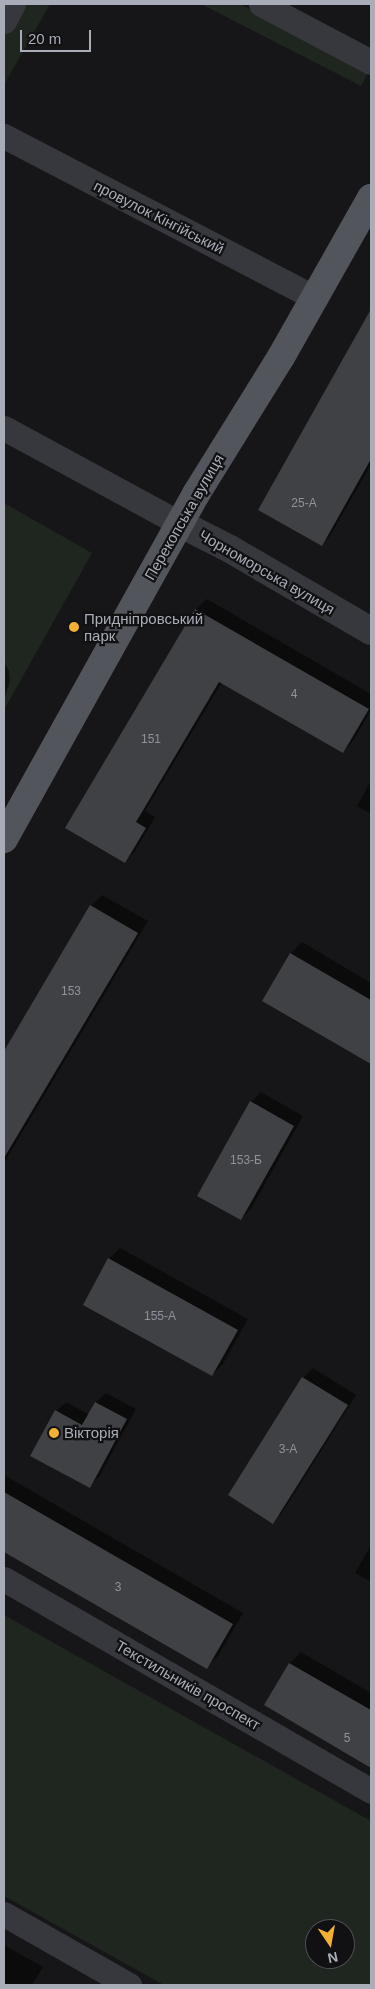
<!DOCTYPE html>
<html>
<head>
<meta charset="utf-8">
<style>
  body { margin:0 }
  #map { position:relative; width:375px; height:1989px; overflow:hidden; background:#161618; font-family:Arial,sans-serif }
  div>[style] { position:absolute }
  .green>* { inset:0; background:#1e261f }
  .shadow>* { inset:0; background:#0007 }
  .building>* { inset:0; background:#404145 }
  .minor>* { height:25px; margin:-12.5px; padding:0 12.5px; transform-origin:12.5px; border-radius:12.5px; background:#37383d }
  .tertiary>* { height:28px; margin:-14px; padding:0 14px; transform-origin:14px; border-radius:14px; background:#37383d }
  .primary>* { height:28px; margin:-14px; padding:0 14px; transform-origin:14px; border-radius:14px; background:#53555c }
  .dots>* { width:14px; height:14px; translate:-50% -50%; box-sizing:border-box; border:2px solid #111113; border-radius:50% }
  span { translate:-50% -50%; white-space:nowrap; text-align:center; line-height:1.15; -webkit-text-stroke:4.5px #111113; paint-order:stroke }
  .number-label { font-size:12px; color:#8e929b }
  .number-label span { -webkit-text-stroke-width:0 }
  .street-label { font-size:15px; color:#a8adb8 }
  .poi-label { font-size:15px; color:#a8adb8 }
  .left { translate:0 -50%; text-align:left }
  .frame { position:absolute; inset:0; border:5px solid #a8adb8; pointer-events:none }
  .north { position:absolute; left:305px; top:1919px; width:50px; height:50px; box-sizing:border-box; background:#111113; border:1px solid #4d4f55; border-radius:50%; rotate:168deg; font-size:14px; font-weight:700; line-height:20px; text-align:center; color:#a8adb8 }
  .north::after { content:''; display:block; margin:auto; width:18px; height:22px; background:#f2b134; clip-path:polygon(50% 0,100% 100%,50% 72%,0 100%) }
  .scale { position:absolute; left:20px; top:30px; width:71px; height:22px; box-sizing:border-box; border:2px solid #a8adb8; border-top:0; padding-left:6px; font-size:15px; line-height:18px; white-space:nowrap; color:#a8adb8; -webkit-text-stroke:4px #111113; paint-order:stroke }
</style>
</head>
<body>
<div id="map">
  <div class="green">
    <i style="clip-path:polygon(22px 4px,50px 4px,4px 85px,4px 37px)"></i>
    <i style="clip-path:polygon(201px 4px,240px 4px,369px 71px,361px 86px)"></i>
    <i style="clip-path:polygon(4px 503px,92px 553px,4px 710px)"></i>
    <i style="clip-path:polygon(evenodd,4px 1615px,371px 1821px,371px 1985px,164px 1985px,4px 1896px,4px 1615px,315px 1929px,345px 1929px,345px 1959px,315px 1959px,315px 1929px)"></i>
  </div>
  <div class="shadow">
    <i style="clip-path:polygon(371px 312px,371px 470px,369px 468px,330px 536px,322px 545px,259px 510px)"></i>
    <i style="clip-path:polygon(207px 599px,371px 694px,371px 710px,353px 741px,343px 752px,222px 682px,145px 811px,155px 817px,135px 851px,125px 862px,67px 828px,196px 609px)"></i>
    <i style="clip-path:polygon(4px 662px,9px 671px,10px 681px,4px 700px)"></i>
    <i style="clip-path:polygon(371px 781px,371px 814px,357px 806px)"></i>
    <i style="clip-path:polygon(102px 895px,148px 921px,4px 1163px,4px 1053px,91px 906px)"></i>
    <i style="clip-path:polygon(302px 942px,371px 983px,371px 1063px,263px 1000px,291px 953px)"></i>
    <i style="clip-path:polygon(261px 1092px,303px 1116px,251px 1209px,241px 1219px,199px 1195px,251px 1102px)"></i>
    <i style="clip-path:polygon(120px 1248px,248px 1319px,223px 1364px,212px 1375px,109px 1259px)"></i>
    <i style="clip-path:polygon(313px 1368px,356px 1395px,282px 1513px,273px 1522px,230px 1495px,303px 1378px)"></i>
    <i style="clip-path:polygon(106px 1393px,136px 1409px,99px 1477px,89px 1486px,56px 1411px,66px 1402px,90px 1415px,96px 1402px)"></i>
    <i style="clip-path:polygon(4px 1475px,243px 1613px,218px 1656px,207px 1667px,4px 1550px)"></i>
    <i style="clip-path:polygon(371px 1545px,371px 1582px,355px 1573px)"></i>
    <i style="clip-path:polygon(301px 1652px,371px 1693px,371px 1766px,266px 1705px,290px 1663px)"></i>
    <i style="clip-path:polygon(4px 1945px,43px 1967px,32px 1985px,4px 1985px)"></i>
  </div>
  <div class="building">
    <i style="clip-path:polygon(371px 309px,371px 459px,322px 546px,258px 510px)"></i>
    <i style="clip-path:polygon(195px 609px,369px 709px,343px 753px,219px 682px,136px 822px,146px 828px,125px 863px,65px 828px)"></i>
    <i style="clip-path:polygon(90px 905px,138px 933px,4px 1158px,4px 1051px)"></i>
    <i style="clip-path:polygon(290px 953px,371px 1000px,371px 1064px,262px 1001px)"></i>
    <i style="clip-path:polygon(250px 1101px,294px 1126px,241px 1220px,197px 1196px)"></i>
    <i style="clip-path:polygon(108px 1258px,238px 1330px,212px 1376px,83px 1305px)"></i>
    <i style="clip-path:polygon(302px 1377px,348px 1405px,273px 1524px,228px 1495px)"></i>
    <i style="clip-path:polygon(95px 1402px,127px 1419px,90px 1488px,30px 1456px,55px 1410px,82px 1425px)"></i>
    <i style="clip-path:polygon(4px 1492px,233px 1624px,207px 1669px,4px 1552px)"></i>
    <i style="clip-path:polygon(289px 1663px,371px 1710px,371px 1768px,264px 1705px)"></i>
  </div>
  <div class="minor">
    <i style="left:261px;top:4px;width:124px;rotate:27.8deg"></i>
    <i style="left:4px;top:21px;width:19px;rotate:-62deg"></i>
    <i style="left:4px;top:136px;width:351px;rotate:27.5deg"></i>
    <i style="left:4px;top:428px;width:199px;rotate:28.5deg"></i>
    <i style="left:4px;top:1579px;width:424px;rotate:30deg"></i>
    <i style="left:4px;top:1914px;width:144px;rotate:29.6deg"></i>
  </div>
  <div class="tertiary">
    <i style="left:179px;top:523px;width:57px;rotate:27deg"></i>
    <i style="left:230px;top:549px;width:163px;rotate:30.2deg"></i>
  </div>
  <div class="primary">
    <i style="left:4px;top:839px;width:395px;rotate:-60.9deg"></i>
    <i style="left:196px;top:494px;width:161px;rotate:-58.2deg"></i>
    <i style="left:281px;top:357px;width:183px;rotate:-60.5deg"></i>
  </div>
  <div class="dots">
    <i style="left:74px;top:627px;background:#f2b134"></i>
    <i style="left:54px;top:1433px;background:#f2b134"></i>
  </div>
  <div class="number-label">
    <span style="left:304px;top:504px">25-А</span>
    <span style="left:294px;top:695px">4</span>
    <span style="left:151px;top:740px">151</span>
    <span style="left:71px;top:992px">153</span>
    <span style="left:246px;top:1161px">153-Б</span>
    <span style="left:160px;top:1317px">155-А</span>
    <span style="left:288px;top:1450px">3-А</span>
    <span style="left:118px;top:1588px">3</span>
    <span style="left:347px;top:1739px">5</span>
  </div>
  <div class="street-label">
    <span style="left:159px;top:217px;rotate:27deg">провулок Кінгійський</span>
    <span style="left:184px;top:517px;rotate:-60deg">Перекопська вулиця</span>
    <span style="left:267px;top:572px;rotate:30deg">Чорноморська вулиця</span>
    <span style="left:188px;top:1685px;rotate:30deg">Текстильників проспект</span>
  </div>
  <div class="poi-label">
    <span class="left" style="left:84px;top:627px">Придніпровський<br>парк</span>
    <span class="left" style="left:64px;top:1433px">Вікторія</span>
  </div>
  <div class="frame"></div>
  <div class="north">N</div>
  <div class="scale">20 m</div>
</div>
</body>
</html>
